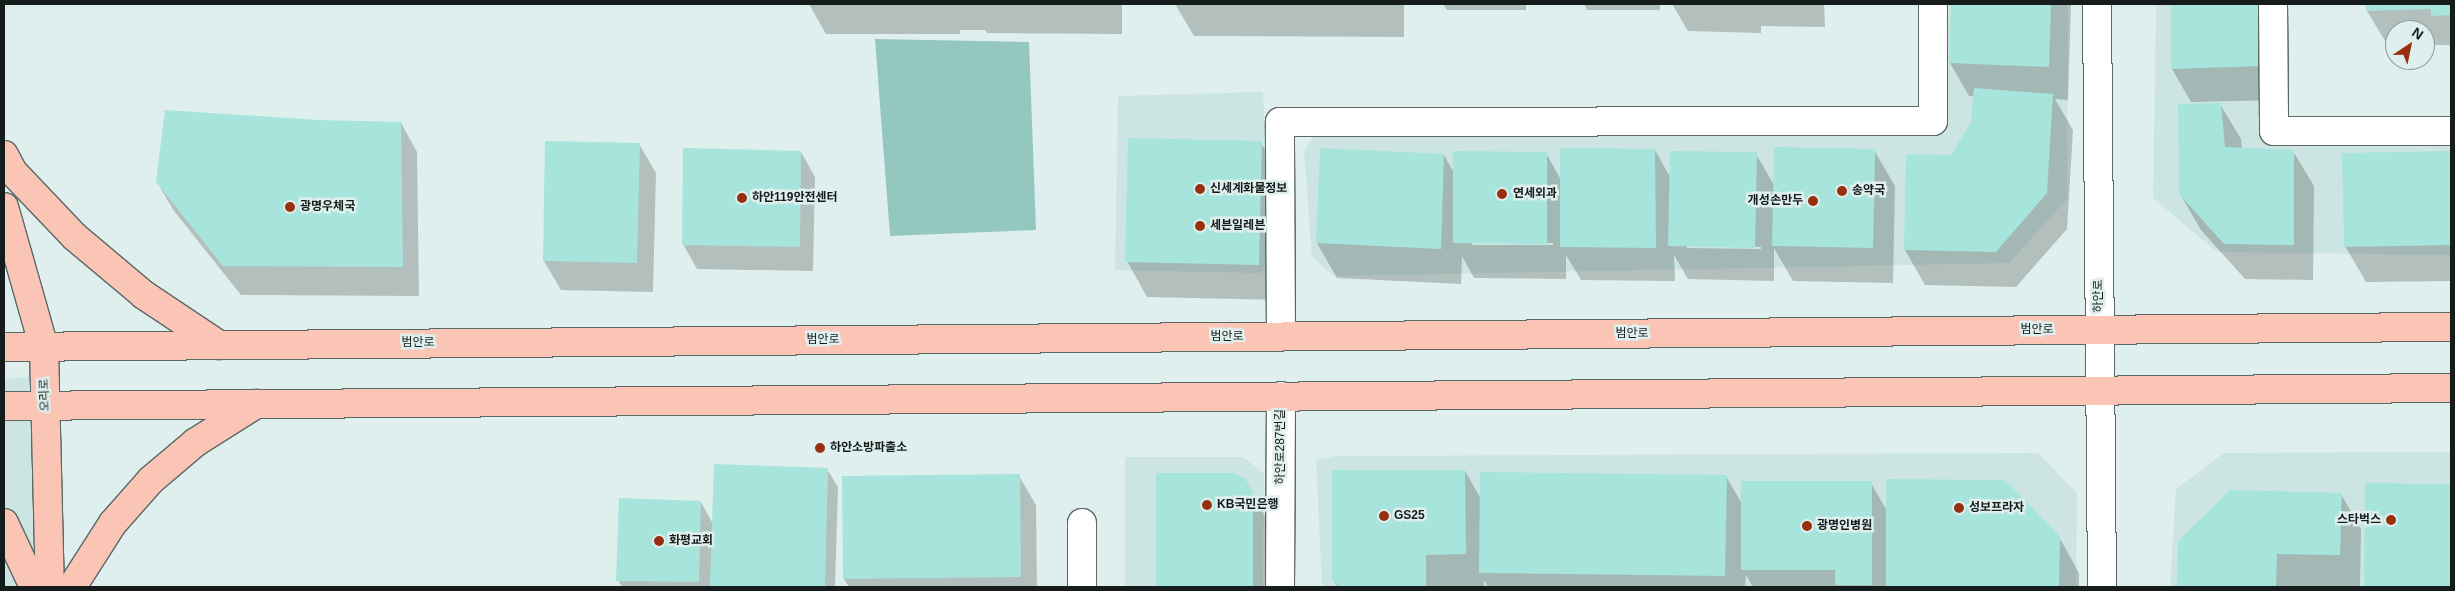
<!DOCTYPE html>
<html>
<head>
<meta charset="utf-8">
<style>
  body { margin:0 }
  #map { position:relative; width:2455px; height:591px; overflow:hidden; background:#dfefed; font-family:Helvetica,"Noto Sans KR",sans-serif }
  div>[style] { position:absolute }
  .built>* { inset:0; background:#cce5e2 }
  .green>* { inset:0; background:#95c7c1 }
  .shadow>* { inset:0; background:#0003 }
  .building>* { inset:0; background:#a7e4dc }
  .roads { filter:drop-shadow(1px 0 #5a6866) drop-shadow(-1px 0 #5a6866) drop-shadow(0 1px #5a6866) drop-shadow(0 -1px #5a6866) }
  .minor>* { height:28px; margin:-14px; padding:0 14px; transform-origin:14px; border-radius:14px; background:#fff }
  .major>* { height:28px; margin:-14px; padding:0 14px; transform-origin:14px; border-radius:14px; background:#fbc5b6 }
  .dots>* { width:14px; height:14px; translate:-50% -50%; box-sizing:border-box; border:2px solid #dfefed; border-radius:50% }
  span { translate:-50% -50%; white-space:nowrap; text-align:center; line-height:1.15; -webkit-text-stroke:5px #dfefed; paint-order:stroke }
  .poi-label { font-size:12px; color:#161c1b; font-weight:700 }
  .left { translate:0 -50%; text-align:left }
  .right { translate:-100% -50%; text-align:right }
  .street-label { font-size:12px; color:#161c1b }
  .frame { position:absolute; inset:0; border:5px solid #161c1b; pointer-events:none }
  .north { position:absolute; left:2385px; top:20px; width:50px; height:50px; box-sizing:border-box; background:#dfefed; border:1px solid #8f9b99; border-radius:50%; rotate:34deg; font-size:14px; font-weight:700; line-height:20px; text-align:center; color:#161c1b }
  .north::after { content:''; display:block; margin:auto; width:18px; height:22px; background:#97300f; clip-path:polygon(50% 0,100% 100%,50% 72%,0 100%) }
</style>
</head>
<body>
<div id="map">
  <div class="built">
    <i style="clip-path:polygon(1946px 4px,2068px 4px,2067px 199px,2009px 263px,1334px 276px,1312px 257px,1304px 151px,1316px 133px,1933px 132px)"></i>
    <i style="clip-path:polygon(2156px 4px,2262px 4px,2263px 135px,2451px 143px,2451px 255px,2217px 252px,2153px 198px)"></i>
    <i style="clip-path:polygon(1263px 92px,1271px 260px,1261px 273px,1115px 270px,1118px 96px)"></i>
    <i style="clip-path:polygon(45px 375px,50px 587px,4px 587px,4px 379px)"></i>
    <i style="clip-path:polygon(2451px 452px,2451px 587px,2170px 587px,2176px 489px,2224px 453px)"></i>
    <i style="clip-path:polygon(2038px 453px,2077px 493px,2076px 587px,1325px 587px,1322px 584px,1316px 460px,1335px 456px)"></i>
    <i style="clip-path:polygon(1125px 457px,1243px 457px,1264px 474px,1263px 587px,1125px 587px)"></i>
  </div>
  <div class="green">
    <i style="clip-path:polygon(875px 39px,1029px 42px,1036px 230px,890px 236px)"></i>
  </div>
  <div class="shadow">
    <i style="clip-path:polygon(809px 4px,1122px 4px,1122px 34px,987px 33px,985px 30px,960px 30px,960px 34px,826px 34px)"></i>
    <i style="clip-path:polygon(1175px 4px,1404px 4px,1404px 37px,1194px 36px)"></i>
    <i style="clip-path:polygon(1443px 4px,1526px 4px,1526px 10px,1447px 10px)"></i>
    <i style="clip-path:polygon(1563px 4px,1660px 4px,1660px 10px,1587px 10px,1584px 4px)"></i>
    <i style="clip-path:polygon(1672px 4px,1824px 4px,1825px 27px,1761px 26px,1761px 33px,1688px 31px)"></i>
    <i style="clip-path:polygon(1952px 4px,2071px 4px,2068px 100px,2055px 99px,2073px 130px,2067px 229px,2016px 287px,1925px 285px,1905px 250px,1972px 122px,1974px 96px,1969px 96px,1950px 63px)"></i>
    <i style="clip-path:polygon(2172px 4px,2280px 4px,2280px 100px,2191px 102px,2172px 69px)"></i>
    <i style="clip-path:polygon(2367px 4px,2451px 4px,2451px 48px,2449px 45px,2425px 45px,2425px 30px,2395px 30px,2395px 46px,2388px 46px,2367px 11px)"></i>
    <i style="clip-path:polygon(2220px 104px,2241px 139px,2242px 149px,2293px 151px,2314px 186px,2313px 280px,2245px 279px,2201px 230px,2180px 194px)"></i>
    <i style="clip-path:polygon(319px 122px,401px 123px,417px 152px,419px 296px,241px 295px,174px 211px,157px 182px)"></i>
    <i style="clip-path:polygon(1261px 143px,1282px 178px,1279px 300px,1147px 297px,1127px 261px)"></i>
    <i style="clip-path:polygon(639px 144px,656px 173px,653px 292px,561px 290px,544px 261px)"></i>
    <i style="clip-path:polygon(evenodd,1655px 150px,1670px 177px,1756px 154px,1774px 185px,1874px 150px,1895px 186px,1893px 283px,1793px 281px,1774px 248px,1774px 281px,1688px 279px,1674px 255px,1675px 281px,1581px 280px,1566px 255px,1566px 279px,1474px 278px,1462px 256px,1461px 284px,1337px 278px,1317px 243px,1444px 155px,1454px 173px,1546px 153px,1561px 180px,1655px 150px,1472px 242px,1553px 243px,1553px 245px,1472px 245px,1472px 242px,1655px 150px,1687px 245px,1761px 247px,1761px 249px,1687px 248px,1687px 245px)"></i>
    <i style="clip-path:polygon(801px 152px,815px 177px,813px 271px,697px 269px,683px 244px)"></i>
    <i style="clip-path:polygon(2451px 153px,2451px 281px,2366px 282px,2345px 246px,2343px 154px)"></i>
    <i style="clip-path:polygon(827px 469px,838px 487px,835px 587px,622px 587px,618px 580px,701px 502px,713px 524px)"></i>
    <i style="clip-path:polygon(1465px 471px,1481px 499px,1726px 476px,1742px 504px,1871px 483px,1887px 511px,2059px 537px,2079px 573px,2079px 587px,1753px 587px,1746px 575px,1745px 587px,1488px 587px,1484px 580px,1484px 587px,1338px 587px,1333px 580px)"></i>
    <i style="clip-path:polygon(1157px 474px,1244px 479px,1272px 528px,1272px 587px,1157px 587px)"></i>
    <i style="clip-path:polygon(1019px 476px,1036px 505px,1037px 587px,849px 587px,844px 579px)"></i>
    <i style="clip-path:polygon(2366px 484px,2451px 485px,2451px 587px,2365px 587px)"></i>
    <i style="clip-path:polygon(2341px 494px,2361px 529px,2360px 587px,2178px 587px,2179px 541px)"></i>
  </div>
  <div class="building">
    <i style="clip-path:polygon(1951px 4px,2051px 4px,2049px 67px,1949px 63px)"></i>
    <i style="clip-path:polygon(2171px 4px,2261px 4px,2262px 66px,2171px 69px)"></i>
    <i style="clip-path:polygon(2366px 4px,2451px 4px,2451px 15px,2431px 16px,2431px 9px,2366px 11px)"></i>
    <i style="clip-path:polygon(1974px 88px,2053px 94px,2047px 193px,1996px 252px,1904px 250px,1906px 154px,1951px 155px,1971px 122px)"></i>
    <i style="clip-path:polygon(2221px 103px,2225px 147px,2294px 150px,2294px 245px,2224px 244px,2179px 194px,2178px 104px)"></i>
    <i style="clip-path:polygon(165px 110px,319px 120px,401px 122px,403px 267px,223px 266px,156px 182px)"></i>
    <i style="clip-path:polygon(1128px 138px,1262px 141px,1259px 265px,1125px 262px)"></i>
    <i style="clip-path:polygon(545px 141px,640px 143px,637px 263px,543px 261px)"></i>
    <i style="clip-path:polygon(1774px 147px,1875px 149px,1873px 248px,1772px 246px)"></i>
    <i style="clip-path:polygon(683px 148px,801px 151px,800px 247px,682px 245px)"></i>
    <i style="clip-path:polygon(1320px 148px,1444px 154px,1441px 249px,1316px 243px)"></i>
    <i style="clip-path:polygon(1560px 148px,1655px 149px,1656px 248px,1560px 247px)"></i>
    <i style="clip-path:polygon(1453px 151px,1547px 152px,1547px 244px,1453px 243px)"></i>
    <i style="clip-path:polygon(1670px 151px,1757px 152px,1755px 248px,1668px 246px)"></i>
    <i style="clip-path:polygon(2451px 151px,2451px 245px,2344px 247px,2342px 153px)"></i>
    <i style="clip-path:polygon(714px 464px,828px 468px,825px 587px,710px 586px)"></i>
    <i style="clip-path:polygon(1332px 470px,1465px 470px,1466px 554px,1426px 555px,1426px 587px,1340px 587px,1332px 580px)"></i>
    <i style="clip-path:polygon(1480px 472px,1727px 475px,1725px 576px,1479px 573px)"></i>
    <i style="clip-path:polygon(1156px 473px,1233px 473px,1245px 478px,1253px 493px,1253px 587px,1156px 587px)"></i>
    <i style="clip-path:polygon(1020px 474px,1021px 577px,843px 579px,842px 476px)"></i>
    <i style="clip-path:polygon(1886px 479px,2005px 480px,2060px 536px,2059px 587px,1886px 587px)"></i>
    <i style="clip-path:polygon(1741px 481px,1872px 481px,1872px 585px,1835px 585px,1835px 570px,1741px 570px)"></i>
    <i style="clip-path:polygon(2365px 483px,2451px 484px,2451px 587px,2364px 587px)"></i>
    <i style="clip-path:polygon(2230px 490px,2342px 493px,2340px 555px,2277px 554px,2276px 587px,2177px 587px,2178px 541px)"></i>
    <i style="clip-path:polygon(619px 498px,701px 501px,699px 582px,616px 581px)"></i>
  </div>
  <div class="roads">
    <div class="minor">
      <i style="left:2097px;top:4px;width:583px;rotate:89.51deg"></i>
      <i style="left:2273px;top:4px;width:127px;rotate:89.5deg"></i>
      <i style="left:2274px;top:131px;width:177px"></i>
      <i style="left:1281px;top:336px;width:214px;rotate:-90.3deg"></i>
      <i style="left:1280px;top:122px;width:653px;rotate:-0.09deg"></i>
      <i style="left:1933px;top:121px;width:117px;rotate:-90deg"></i>
      <i style="left:1082px;top:523px;width:64px;rotate:90deg"></i>
      <i style="left:1280px;top:587px;width:191px;rotate:-89.7deg"></i>
    </div>
    <div class="major">
      <i style="left:4px;top:155px;width:19px;rotate:62deg"></i>
      <i style="left:13px;top:172px;width:90px;rotate:46.4deg"></i>
      <i style="left:75px;top:237px;width:90px;rotate:40deg"></i>
      <i style="left:144px;top:295px;width:90px;rotate:33.7deg"></i>
      <i style="left:4px;top:207px;width:146px;rotate:74.1deg"></i>
      <i style="left:44px;top:347px;width:240px;rotate:88.6deg"></i>
      <i style="left:4px;top:347px;width:2447px;rotate:-0.47deg"></i>
      <i style="left:4px;top:406px;width:2447px;rotate:-0.42deg"></i>
      <i style="left:4px;top:523px;width:71px;rotate:64.9deg"></i>
      <i style="left:72px;top:587px;width:76px;rotate:-57.4deg"></i>
      <i style="left:113px;top:523px;width:57px;rotate:-48.5deg"></i>
      <i style="left:151px;top:480px;width:59px;rotate:-40.2deg"></i>
      <i style="left:196px;top:442px;width:71px;rotate:-32.3deg"></i>
    </div>
  </div>
  <div class="dots">
    <i style="left:1200px;top:189px;background:#97300f"></i>
    <i style="left:1842px;top:191px;background:#97300f"></i>
    <i style="left:1502px;top:194px;background:#97300f"></i>
    <i style="left:742px;top:198px;background:#97300f"></i>
    <i style="left:1813px;top:201px;background:#97300f"></i>
    <i style="left:290px;top:207px;background:#97300f"></i>
    <i style="left:1200px;top:226px;background:#97300f"></i>
    <i style="left:820px;top:448px;background:#97300f"></i>
    <i style="left:1207px;top:505px;background:#97300f"></i>
    <i style="left:1959px;top:508px;background:#97300f"></i>
    <i style="left:1384px;top:516px;background:#97300f"></i>
    <i style="left:2391px;top:520px;background:#97300f"></i>
    <i style="left:1807px;top:526px;background:#97300f"></i>
    <i style="left:659px;top:541px;background:#97300f"></i>
  </div>
  <div class="poi-label">
    <span class="left" style="left:1210px;top:189px">신세계화물정보</span>
    <span class="left" style="left:1852px;top:191px">송약국</span>
    <span class="left" style="left:1513px;top:194px">연세외과</span>
    <span class="left" style="left:752px;top:198px">하안119안전센터</span>
    <span class="right" style="left:1803px;top:201px">개성손만두</span>
    <span class="left" style="left:300px;top:207px">광명우체국</span>
    <span class="left" style="left:1210px;top:226px">세븐일레븐</span>
    <span class="left" style="left:830px;top:448px">하안소방파출소</span>
    <span class="left" style="left:1217px;top:505px">KB국민은행</span>
    <span class="left" style="left:1969px;top:508px">성보프라자</span>
    <span class="left" style="left:1394px;top:516px">GS25</span>
    <span class="right" style="left:2381px;top:520px">스타벅스</span>
    <span class="left" style="left:1817px;top:526px">광명인병원</span>
    <span class="left" style="left:669px;top:541px">화평교회</span>
  </div>
  <div class="street-label">
    <span style="left:2099px;top:296px;rotate:-90deg">하안로</span>
    <span style="left:2037px;top:330px">범안로</span>
    <span style="left:1632px;top:334px">범안로</span>
    <span style="left:1227px;top:337px">범안로</span>
    <span style="left:823px;top:340px">범안로</span>
    <span style="left:418px;top:343px">범안로</span>
    <span style="left:45px;top:395px;rotate:-92deg">오리로</span>
    <span style="left:1281px;top:447px;rotate:-90deg">하안로287번길</span>
  </div>
  <div class="frame"></div>
  <div class="north">N</div>
</div>
</body>
</html>
